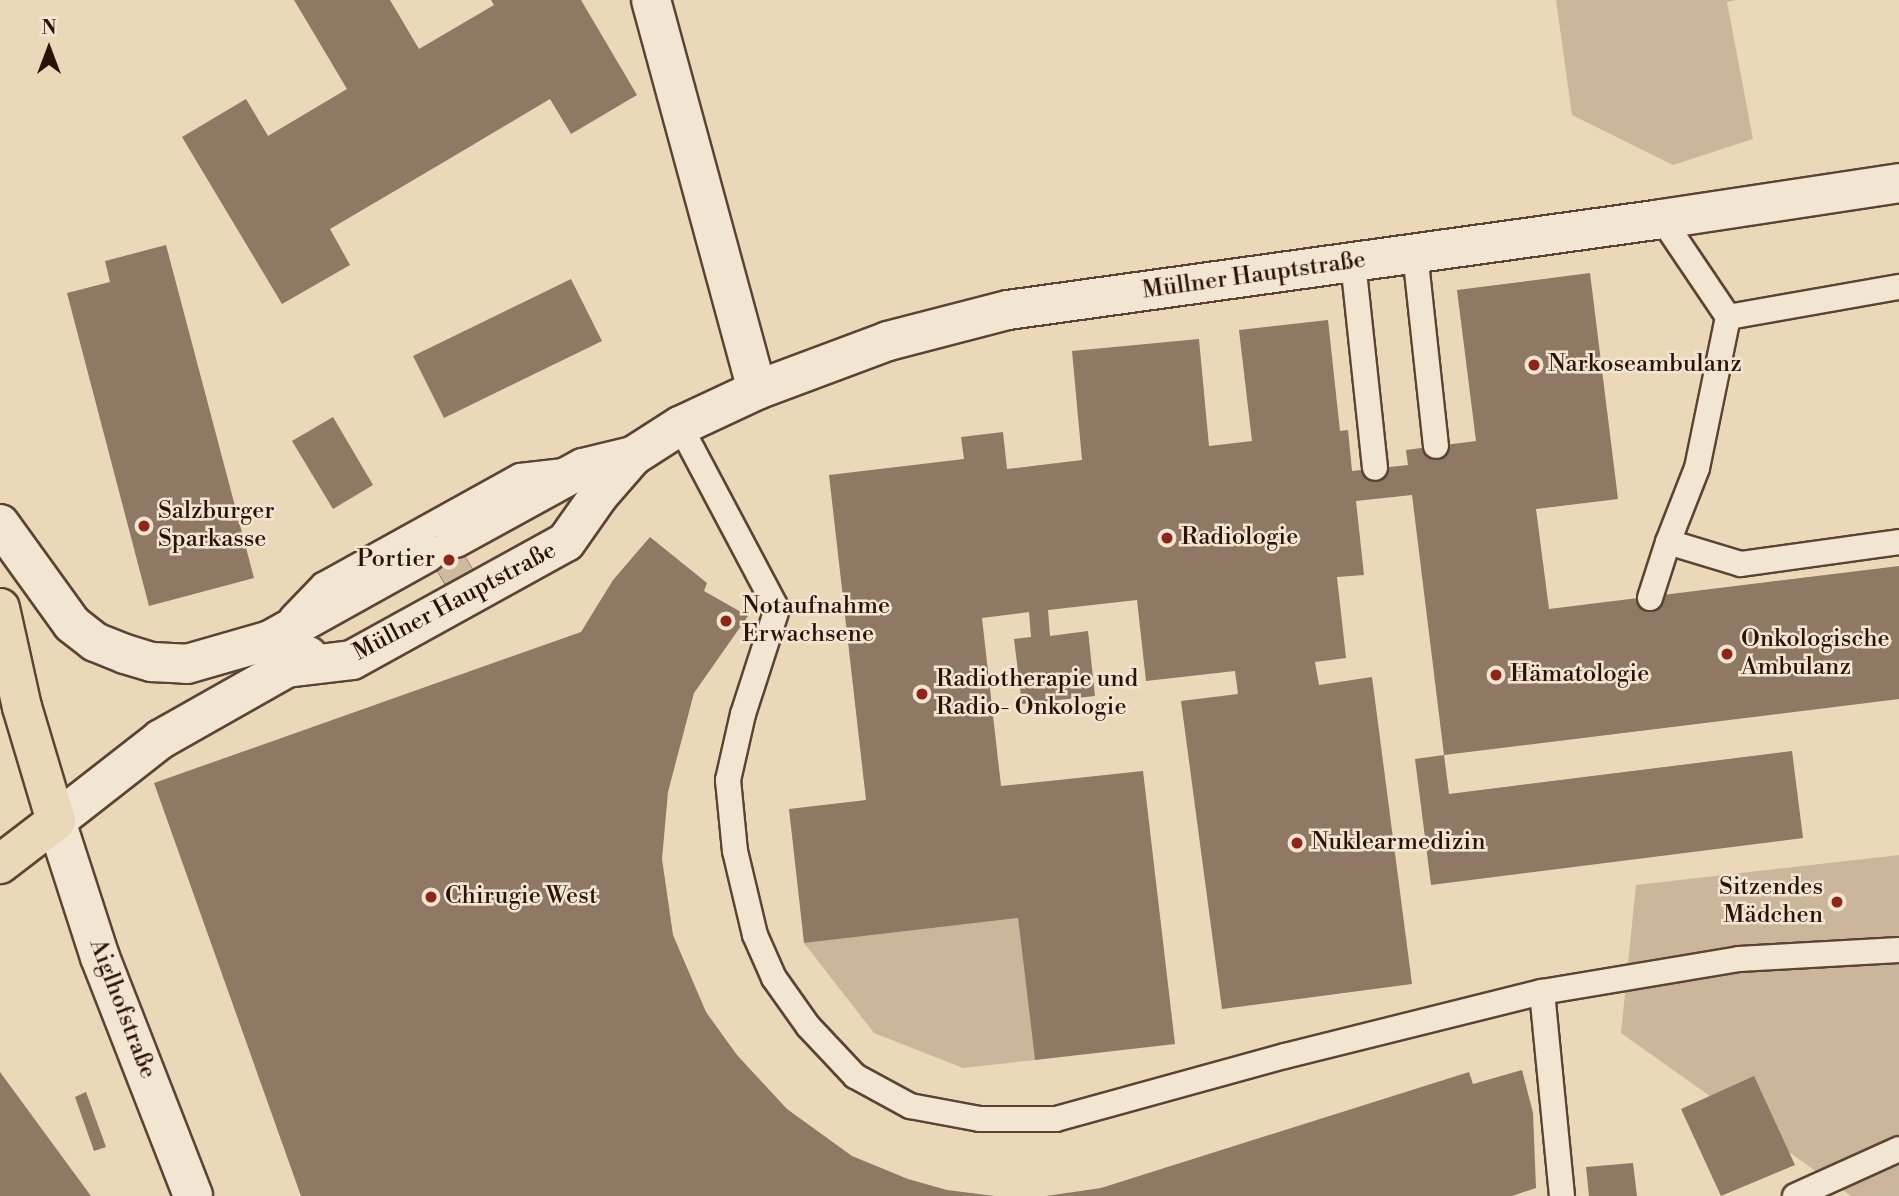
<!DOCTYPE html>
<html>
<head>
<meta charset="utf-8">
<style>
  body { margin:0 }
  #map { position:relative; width:1899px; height:1196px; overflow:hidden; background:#ebd8b9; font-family:"Libre Bodoni",serif }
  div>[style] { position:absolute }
  .green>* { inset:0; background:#cbb69b }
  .building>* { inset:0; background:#8f7864 }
  .minor-tunnel>* { height:38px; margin-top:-19px; transform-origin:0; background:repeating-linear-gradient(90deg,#ceba9e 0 38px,transparent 0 57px) }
  .roads { filter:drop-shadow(2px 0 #5c4334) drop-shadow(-2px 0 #5c4334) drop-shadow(0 2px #5c4334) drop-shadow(0 -2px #5c4334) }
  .service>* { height:24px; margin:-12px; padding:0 12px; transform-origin:12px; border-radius:12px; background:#f2e6d2 }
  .minor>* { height:38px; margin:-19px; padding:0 19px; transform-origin:19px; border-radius:19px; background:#f2e6d2 }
  .tertiary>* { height:38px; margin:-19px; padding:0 19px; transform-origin:19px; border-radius:19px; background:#f2e6d2 }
  .primary>* { height:38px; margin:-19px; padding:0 19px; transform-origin:19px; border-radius:19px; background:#ebd8b9 }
  .dots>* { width:19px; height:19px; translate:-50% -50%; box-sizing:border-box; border:4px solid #f2e6d2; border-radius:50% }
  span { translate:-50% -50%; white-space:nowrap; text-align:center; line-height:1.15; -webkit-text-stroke:5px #f2e6d2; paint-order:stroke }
  .street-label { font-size:24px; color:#2c1107 }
  .poi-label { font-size:24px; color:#2c1107 }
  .left { translate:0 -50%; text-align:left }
  .right { translate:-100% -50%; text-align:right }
  .north { position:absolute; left:14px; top:14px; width:70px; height:70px; -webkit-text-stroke:5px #f2e6d2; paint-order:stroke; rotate:0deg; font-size:19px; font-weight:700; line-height:28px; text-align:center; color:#2c1107 }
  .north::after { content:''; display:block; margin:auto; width:24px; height:32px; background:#2c1107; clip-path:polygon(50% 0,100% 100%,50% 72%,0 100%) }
</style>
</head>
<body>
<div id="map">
  <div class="green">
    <i style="clip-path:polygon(1556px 0,1736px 0,1727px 2px,1753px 139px,1673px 165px,1572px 115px)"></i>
    <i style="clip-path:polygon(1899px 855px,1899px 1196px,1851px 1196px,1621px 1033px,1636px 885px)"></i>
    <i style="clip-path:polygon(1018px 918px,1035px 1060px,963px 1068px,874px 1033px,804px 943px)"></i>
  </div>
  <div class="building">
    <i style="clip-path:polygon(294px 0,390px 0,419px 49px,494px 5px,491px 0,581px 0,637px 95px,571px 134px,550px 99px,444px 162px,330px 229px,350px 265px,282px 304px,182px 137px,246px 99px,268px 136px,347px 89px)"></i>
    <i style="clip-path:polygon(166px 245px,254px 578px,149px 606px,67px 293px,110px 282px,105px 261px)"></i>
    <i style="clip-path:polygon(1590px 273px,1618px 499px,1536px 509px,1549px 609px,1899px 566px,1899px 699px,1444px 755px,1449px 794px,1792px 751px,1803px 838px,1431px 885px,1415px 759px,1444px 755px,1412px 495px,1356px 501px,1364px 575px,1337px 577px,1346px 658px,1315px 662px,1319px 685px,1372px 677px,1412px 984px,1222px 1009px,1181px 701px,1238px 694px,1235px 671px,1146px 681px,1137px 600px,1048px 610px,1050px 636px,1088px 631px,1095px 696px,1022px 704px,1014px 639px,1031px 637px,1029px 612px,982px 618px,1001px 786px,1143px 771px,1175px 1044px,1035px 1060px,1018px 918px,804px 943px,789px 809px,866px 800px,829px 475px,964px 459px,961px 437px,1003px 432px,1007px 469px,1082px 460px,1072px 351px,1199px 339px,1209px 446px,1252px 441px,1239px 330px,1328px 320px,1340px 431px,1348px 430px,1352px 471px,1408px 465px,1406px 450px,1476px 441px,1457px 290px)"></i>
    <i style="clip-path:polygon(571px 279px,602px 341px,444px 418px,413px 356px)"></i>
    <i style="clip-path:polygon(333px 417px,373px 485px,333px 509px,292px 441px)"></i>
    <i style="clip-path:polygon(447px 526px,478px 577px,450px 594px,420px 542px)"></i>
    <i style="clip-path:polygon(650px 537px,707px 583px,704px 591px,748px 616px,694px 693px,668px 792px,662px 859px,673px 935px,706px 1012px,737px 1055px,787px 1109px,852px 1156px,908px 1179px,947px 1190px,995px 1196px,301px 1196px,154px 783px,581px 632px,613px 580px)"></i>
    <i style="clip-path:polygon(1522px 1070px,1533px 1113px,1536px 1188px,1512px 1196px,1046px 1196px,1101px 1188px,1469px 1072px,1473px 1084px)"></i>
    <i style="clip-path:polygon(0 1072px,91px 1196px,0 1196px)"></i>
    <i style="clip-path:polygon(1754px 1076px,1795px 1165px,1721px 1196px,1681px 1109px)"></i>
    <i style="clip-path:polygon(86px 1092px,106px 1147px,94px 1151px,75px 1097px)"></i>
    <i style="clip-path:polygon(1633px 1163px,1637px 1196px,1589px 1196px,1586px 1167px)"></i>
  </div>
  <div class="minor-tunnel">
    <i style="left:444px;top:582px;width:31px;rotate:-31deg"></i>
  </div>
  <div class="roads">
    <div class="service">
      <i style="left:1662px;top:219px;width:118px;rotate:56deg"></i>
      <i style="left:1728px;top:317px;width:174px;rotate:-10deg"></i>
      <i style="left:1415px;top:253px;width:194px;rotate:83.8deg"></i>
      <i style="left:1353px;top:262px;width:207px;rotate:83.9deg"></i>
      <i style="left:1728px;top:317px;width:154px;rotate:101.6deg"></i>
      <i style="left:1697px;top:468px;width:79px;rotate:111.4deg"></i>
      <i style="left:1668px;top:542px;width:76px;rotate:16.8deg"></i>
      <i style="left:1741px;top:564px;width:160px;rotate:-7.9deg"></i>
      <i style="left:680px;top:426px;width:207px;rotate:62.1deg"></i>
      <i style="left:777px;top:609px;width:110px;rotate:107.9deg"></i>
      <i style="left:743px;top:714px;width:68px;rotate:102.8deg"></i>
      <i style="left:728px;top:780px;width:71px;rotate:84.4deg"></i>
      <i style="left:735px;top:851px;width:86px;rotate:76.6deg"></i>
      <i style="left:755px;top:935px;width:47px;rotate:66.2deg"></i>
      <i style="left:774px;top:978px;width:59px;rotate:54.7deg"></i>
      <i style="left:808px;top:1026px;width:69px;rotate:46.8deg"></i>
      <i style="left:855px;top:1076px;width:63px;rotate:28.6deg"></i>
      <i style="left:910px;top:1106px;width:71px;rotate:10.5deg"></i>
      <i style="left:980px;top:1119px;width:76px"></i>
      <i style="left:1056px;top:1119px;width:238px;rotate:-15.4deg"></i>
      <i style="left:1285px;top:1056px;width:265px;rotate:-14deg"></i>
      <i style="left:1542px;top:992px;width:200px;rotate:-9.5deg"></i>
      <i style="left:1739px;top:959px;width:160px;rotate:-3.2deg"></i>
      <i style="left:1650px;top:598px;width:59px;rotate:-72.2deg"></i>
      <i style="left:292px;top:617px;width:45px;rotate:-45.9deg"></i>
      <i style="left:323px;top:585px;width:225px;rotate:-29deg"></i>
      <i style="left:520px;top:476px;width:44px;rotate:-6.5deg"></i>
      <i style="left:1542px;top:992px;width:205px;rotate:84.4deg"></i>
      <i style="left:1795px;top:1196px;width:114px;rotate:-24.3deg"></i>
    </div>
    <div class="minor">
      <i style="left:651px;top:0;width:404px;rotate:74.8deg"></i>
      <i style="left:0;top:524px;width:123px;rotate:54.2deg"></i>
      <i style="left:72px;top:624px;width:29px;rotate:38deg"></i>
      <i style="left:95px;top:642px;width:32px;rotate:22deg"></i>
      <i style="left:125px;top:654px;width:28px;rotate:17deg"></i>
      <i style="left:152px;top:662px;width:35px;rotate:3deg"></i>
      <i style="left:187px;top:664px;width:86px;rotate:-16.1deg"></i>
      <i style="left:270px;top:640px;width:179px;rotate:-29.1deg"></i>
      <i style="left:455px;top:538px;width:146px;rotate:-28.7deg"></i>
      <i style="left:583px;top:468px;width:51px;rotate:-13.5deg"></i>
      <i style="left:286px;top:668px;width:66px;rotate:-6.9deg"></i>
      <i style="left:352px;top:660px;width:244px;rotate:-28.9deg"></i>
      <i style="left:566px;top:542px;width:57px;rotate:-54.9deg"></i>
      <i style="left:599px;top:495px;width:52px;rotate:-48.9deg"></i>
      <i style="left:633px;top:456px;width:56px;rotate:-32.6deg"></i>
      <i style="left:680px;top:426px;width:85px;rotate:-25.1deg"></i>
      <i style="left:757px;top:390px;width:140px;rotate:-20.5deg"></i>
      <i style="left:888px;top:341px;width:124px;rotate:-14.5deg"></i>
      <i style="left:1008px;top:310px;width:660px;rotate:-7.92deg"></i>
      <i style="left:1662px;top:219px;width:240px;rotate:-8.6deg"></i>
      <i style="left:56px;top:821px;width:133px;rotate:-38deg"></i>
      <i style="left:161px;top:739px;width:169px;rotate:-29.5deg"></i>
    </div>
    <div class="tertiary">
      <i style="left:56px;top:821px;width:143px;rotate:72.1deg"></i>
      <i style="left:100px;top:957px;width:256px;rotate:68.7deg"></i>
    </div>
    <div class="primary">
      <i style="left:0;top:608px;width:101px;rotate:77.5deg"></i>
      <i style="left:22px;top:707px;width:119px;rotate:73.4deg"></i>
      <i style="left:56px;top:821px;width:71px;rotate:142.5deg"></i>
    </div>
  </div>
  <div class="dots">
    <i style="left:1534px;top:365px;background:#8f2418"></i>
    <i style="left:144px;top:526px;background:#8f2418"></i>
    <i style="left:1167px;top:538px;background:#8f2418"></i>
    <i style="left:449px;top:560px;background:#8f2418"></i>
    <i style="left:726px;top:621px;background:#8f2418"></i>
    <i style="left:1727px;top:654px;background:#8f2418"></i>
    <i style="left:1496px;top:675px;background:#8f2418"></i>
    <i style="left:922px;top:694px;background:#8f2418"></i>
    <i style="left:1297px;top:843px;background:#8f2418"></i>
    <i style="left:431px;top:897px;background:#8f2418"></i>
    <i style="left:1837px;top:902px;background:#8f2418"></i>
  </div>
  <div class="street-label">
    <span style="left:1254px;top:276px;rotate:-8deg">Müllner Hauptstraße</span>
    <span style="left:455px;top:602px;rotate:-28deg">Müllner Hauptstraße</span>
    <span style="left:122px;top:1009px;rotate:69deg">Aiglhofstraße</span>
  </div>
  <div class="poi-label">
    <span class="left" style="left:1548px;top:365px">Narkoseambulanz</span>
    <span class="left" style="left:158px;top:526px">Salzburger<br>Sparkasse</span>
    <span class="left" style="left:1181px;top:538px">Radiologie</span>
    <span class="right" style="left:435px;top:560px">Portier</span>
    <span class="left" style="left:742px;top:621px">Notaufnahme<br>Erwachsene</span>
    <span class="left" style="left:1741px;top:654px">Onkologische<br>Ambulanz</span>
    <span class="left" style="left:1510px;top:675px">Hämatologie</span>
    <span class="left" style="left:936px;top:694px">Radiotherapie und<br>Radio- Onkologie</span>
    <span class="left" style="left:1311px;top:843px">Nuklearmedizin</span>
    <span class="right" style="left:1823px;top:902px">Sitzendes<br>Mädchen</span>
    <span class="left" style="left:445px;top:897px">Chirugie West</span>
  </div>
  <div class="north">N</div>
</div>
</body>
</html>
